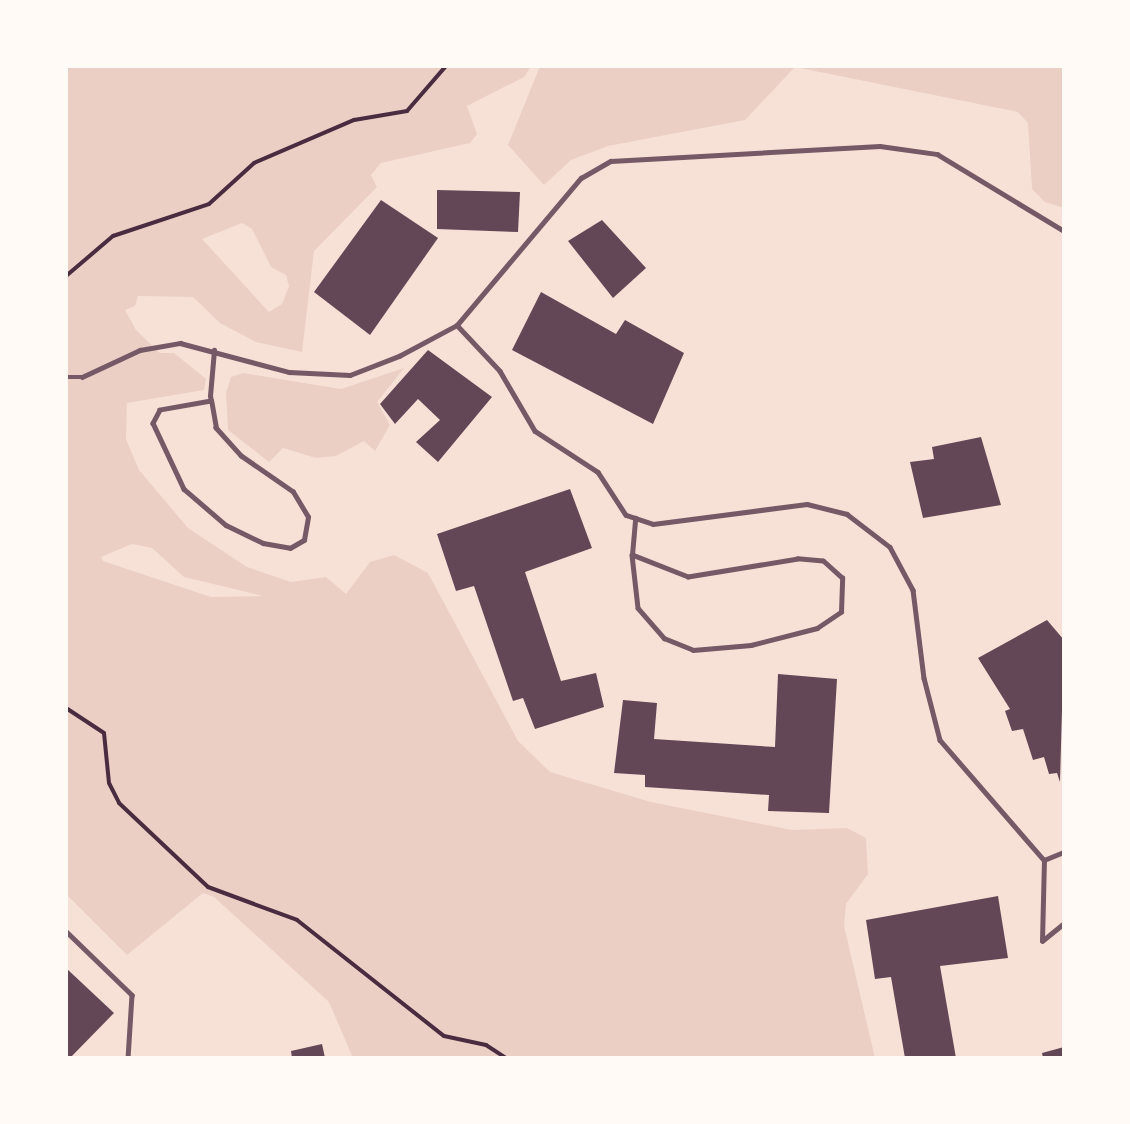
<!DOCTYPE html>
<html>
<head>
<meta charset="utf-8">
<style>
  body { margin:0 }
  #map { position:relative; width:1130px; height:1124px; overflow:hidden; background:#f7e1d7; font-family:Merriweather,serif }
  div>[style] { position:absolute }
  .green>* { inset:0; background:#ebcfc5 }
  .building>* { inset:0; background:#644757 }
  .path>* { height:4px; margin:-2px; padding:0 2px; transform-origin:2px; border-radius:2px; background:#4a2c40 }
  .service>* { height:4.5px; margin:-2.25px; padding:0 2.25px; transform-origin:2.25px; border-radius:2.25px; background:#755966 }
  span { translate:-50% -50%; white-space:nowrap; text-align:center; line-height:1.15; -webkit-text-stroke:6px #fffaf5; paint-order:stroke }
  .frame { position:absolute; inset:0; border:68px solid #fffaf5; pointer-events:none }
</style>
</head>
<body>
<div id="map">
  <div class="green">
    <i style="clip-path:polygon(evenodd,66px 66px,531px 66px,524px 77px,467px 106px,477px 134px,470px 143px,381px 163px,371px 175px,377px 187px,314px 251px,302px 352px,256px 342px,220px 323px,193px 297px,138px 296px,135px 306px,125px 310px,136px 330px,160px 353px,174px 353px,206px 379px,204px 390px,127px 403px,126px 439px,139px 470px,188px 528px,247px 567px,291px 582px,326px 577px,346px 594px,370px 562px,394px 555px,428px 573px,518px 741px,550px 772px,651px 802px,792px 830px,847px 828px,866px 838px,868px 874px,846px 904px,844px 926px,875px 1058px,353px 1058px,329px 1002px,214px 897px,203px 893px,127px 955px,66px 894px,66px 66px,242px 223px,252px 229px,271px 267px,286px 275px,289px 286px,282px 304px,269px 312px,202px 239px,242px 223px,66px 66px,132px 544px,152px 548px,184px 577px,263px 596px,211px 597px,103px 561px,101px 557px,132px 544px)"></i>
    <i style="clip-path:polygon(540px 66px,1064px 66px,1064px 208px,1045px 202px,1032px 189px,1028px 123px,1018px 112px,795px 67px,745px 120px,608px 146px,571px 160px,544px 185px,508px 145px)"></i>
    <i style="clip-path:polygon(404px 368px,377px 402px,390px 425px,375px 451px,364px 441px,336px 456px,316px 458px,283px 448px,269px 462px,228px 430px,226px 393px,231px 377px,243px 373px,341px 389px)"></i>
  </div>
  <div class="building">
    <i style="clip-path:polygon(437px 190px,520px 192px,518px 232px,437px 229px)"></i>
    <i style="clip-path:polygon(381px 200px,438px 238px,370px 335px,314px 292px)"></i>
    <i style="clip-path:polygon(602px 220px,646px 268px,613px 298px,568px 241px)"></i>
    <i style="clip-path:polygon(541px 292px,616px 334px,625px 320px,684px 353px,653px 424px,512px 350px)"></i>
    <i style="clip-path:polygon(428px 350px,492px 397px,438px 462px,416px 442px,440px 420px,418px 399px,395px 424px,380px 404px)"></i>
    <i style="clip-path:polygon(981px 437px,1001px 505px,923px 518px,910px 462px,934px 459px,932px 447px)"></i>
    <i style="clip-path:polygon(570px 489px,592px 548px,525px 572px,561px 681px,596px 673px,604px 707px,535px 729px,523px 698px,513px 701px,474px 586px,456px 591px,437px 534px)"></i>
    <i style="clip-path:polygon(1047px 620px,1064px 640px,1060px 782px,1057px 773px,1049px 774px,1044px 757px,1033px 760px,1023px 729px,1012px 731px,1005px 711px,1010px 709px,978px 658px)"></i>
    <i style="clip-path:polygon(778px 674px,837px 679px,829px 813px,768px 811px,769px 795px,645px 787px,645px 775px,614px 773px,623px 700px,657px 703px,654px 739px,775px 747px)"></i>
    <i style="clip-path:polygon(998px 896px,1008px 958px,940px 966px,956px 1058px,905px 1058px,891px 977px,875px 979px,866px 920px)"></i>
    <i style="clip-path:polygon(66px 968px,114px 1013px,70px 1058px,66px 1058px)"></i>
    <i style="clip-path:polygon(322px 1044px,325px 1058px,292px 1058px,291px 1051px)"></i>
    <i style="clip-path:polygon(1064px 1047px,1064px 1058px,1043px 1058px,1042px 1053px)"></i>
  </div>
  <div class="path">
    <i style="left:66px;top:276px;width:62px;rotate:-40.4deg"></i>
    <i style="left:113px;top:236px;width:101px;rotate:-18.4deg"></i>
    <i style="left:209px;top:204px;width:61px;rotate:-42.3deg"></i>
    <i style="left:254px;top:163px;width:109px;rotate:-23.3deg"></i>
    <i style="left:354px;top:120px;width:54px;rotate:-9.6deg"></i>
    <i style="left:407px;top:111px;width:60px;rotate:-49.1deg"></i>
    <i style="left:66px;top:708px;width:45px;rotate:33.3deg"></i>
    <i style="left:104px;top:733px;width:50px;rotate:84.3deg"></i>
    <i style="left:109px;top:783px;width:22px;rotate:63deg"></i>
    <i style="left:119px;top:803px;width:122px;rotate:43.3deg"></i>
    <i style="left:208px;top:887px;width:95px;rotate:20.3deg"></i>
    <i style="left:297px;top:920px;width:187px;rotate:38.3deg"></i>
    <i style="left:444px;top:1036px;width:43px;rotate:12.1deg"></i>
    <i style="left:486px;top:1045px;width:24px;rotate:33deg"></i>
    <i style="left:611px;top:1058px;width:16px"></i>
  </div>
  <div class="service">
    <i style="left:457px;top:325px;width:63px;rotate:46.9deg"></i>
    <i style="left:500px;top:371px;width:69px;rotate:59.7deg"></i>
    <i style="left:535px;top:431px;width:75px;rotate:33.1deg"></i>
    <i style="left:598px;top:472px;width:51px;rotate:56.9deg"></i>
    <i style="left:626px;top:515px;width:28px;rotate:18deg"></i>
    <i style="left:653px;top:524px;width:155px;rotate:-7.4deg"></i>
    <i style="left:807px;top:504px;width:41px;rotate:14deg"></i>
    <i style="left:847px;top:514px;width:54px;rotate:37.5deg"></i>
    <i style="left:890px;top:547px;width:49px;rotate:61.9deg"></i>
    <i style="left:913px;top:590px;width:89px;rotate:82.9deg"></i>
    <i style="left:924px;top:678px;width:64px;rotate:75.5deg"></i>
    <i style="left:940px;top:740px;width:159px;rotate:49.1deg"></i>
    <i style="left:66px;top:377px;width:16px"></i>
    <i style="left:82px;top:377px;width:64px;rotate:-25deg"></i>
    <i style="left:140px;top:350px;width:41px;rotate:-9.9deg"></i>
    <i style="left:180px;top:343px;width:113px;rotate:14.9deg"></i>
    <i style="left:289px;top:372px;width:61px;rotate:2.8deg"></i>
    <i style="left:350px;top:375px;width:53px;rotate:-21.2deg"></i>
    <i style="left:399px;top:356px;width:66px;rotate:-28.1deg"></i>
    <i style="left:457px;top:325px;width:192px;rotate:-49.9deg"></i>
    <i style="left:581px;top:178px;width:34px;rotate:-30deg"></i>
    <i style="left:611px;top:161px;width:269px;rotate:-3.2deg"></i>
    <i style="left:880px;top:146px;width:58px;rotate:8deg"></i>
    <i style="left:937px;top:154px;width:149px;rotate:31.2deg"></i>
    <i style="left:211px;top:401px;width:52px;rotate:170deg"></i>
    <i style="left:160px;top:410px;width:15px;rotate:118deg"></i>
    <i style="left:153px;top:423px;width:73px;rotate:64.8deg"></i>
    <i style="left:184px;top:489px;width:55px;rotate:40.6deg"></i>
    <i style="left:226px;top:525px;width:41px;rotate:25.9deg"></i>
    <i style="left:263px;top:543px;width:27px;rotate:10deg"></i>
    <i style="left:290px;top:548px;width:16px;rotate:-30deg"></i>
    <i style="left:304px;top:540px;width:23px;rotate:-80deg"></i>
    <i style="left:308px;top:517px;width:29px;rotate:-121deg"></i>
    <i style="left:293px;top:492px;width:63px;rotate:-145.3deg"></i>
    <i style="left:241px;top:456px;width:38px;rotate:-132deg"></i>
    <i style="left:216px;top:428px;width:27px;rotate:-100deg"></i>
    <i style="left:211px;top:401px;width:5px;rotate:-101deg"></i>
    <i style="left:210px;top:396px;width:46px;rotate:-85deg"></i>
    <i style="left:632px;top:555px;width:53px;rotate:83.5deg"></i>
    <i style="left:638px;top:608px;width:40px;rotate:49deg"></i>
    <i style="left:664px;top:638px;width:31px;rotate:22deg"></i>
    <i style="left:693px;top:650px;width:58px;rotate:-4.9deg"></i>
    <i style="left:751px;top:645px;width:68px;rotate:-14.4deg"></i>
    <i style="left:817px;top:628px;width:29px;rotate:-34deg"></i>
    <i style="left:841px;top:612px;width:34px;rotate:-88deg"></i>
    <i style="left:842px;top:578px;width:25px;rotate:-138deg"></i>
    <i style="left:823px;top:561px;width:25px;rotate:-175deg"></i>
    <i style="left:798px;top:559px;width:111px;rotate:170.7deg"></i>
    <i style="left:688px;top:577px;width:60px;rotate:-158.6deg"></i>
    <i style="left:632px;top:555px;width:37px;rotate:-85deg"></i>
    <i style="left:66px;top:931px;width:92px;rotate:44.1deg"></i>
    <i style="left:132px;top:995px;width:63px;rotate:93.6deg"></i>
    <i style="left:1042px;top:941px;width:81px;rotate:-88.6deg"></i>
    <i style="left:1044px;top:860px;width:22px;rotate:-22deg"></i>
    <i style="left:1042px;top:941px;width:28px;rotate:-39deg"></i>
  </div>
  <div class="frame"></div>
</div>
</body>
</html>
